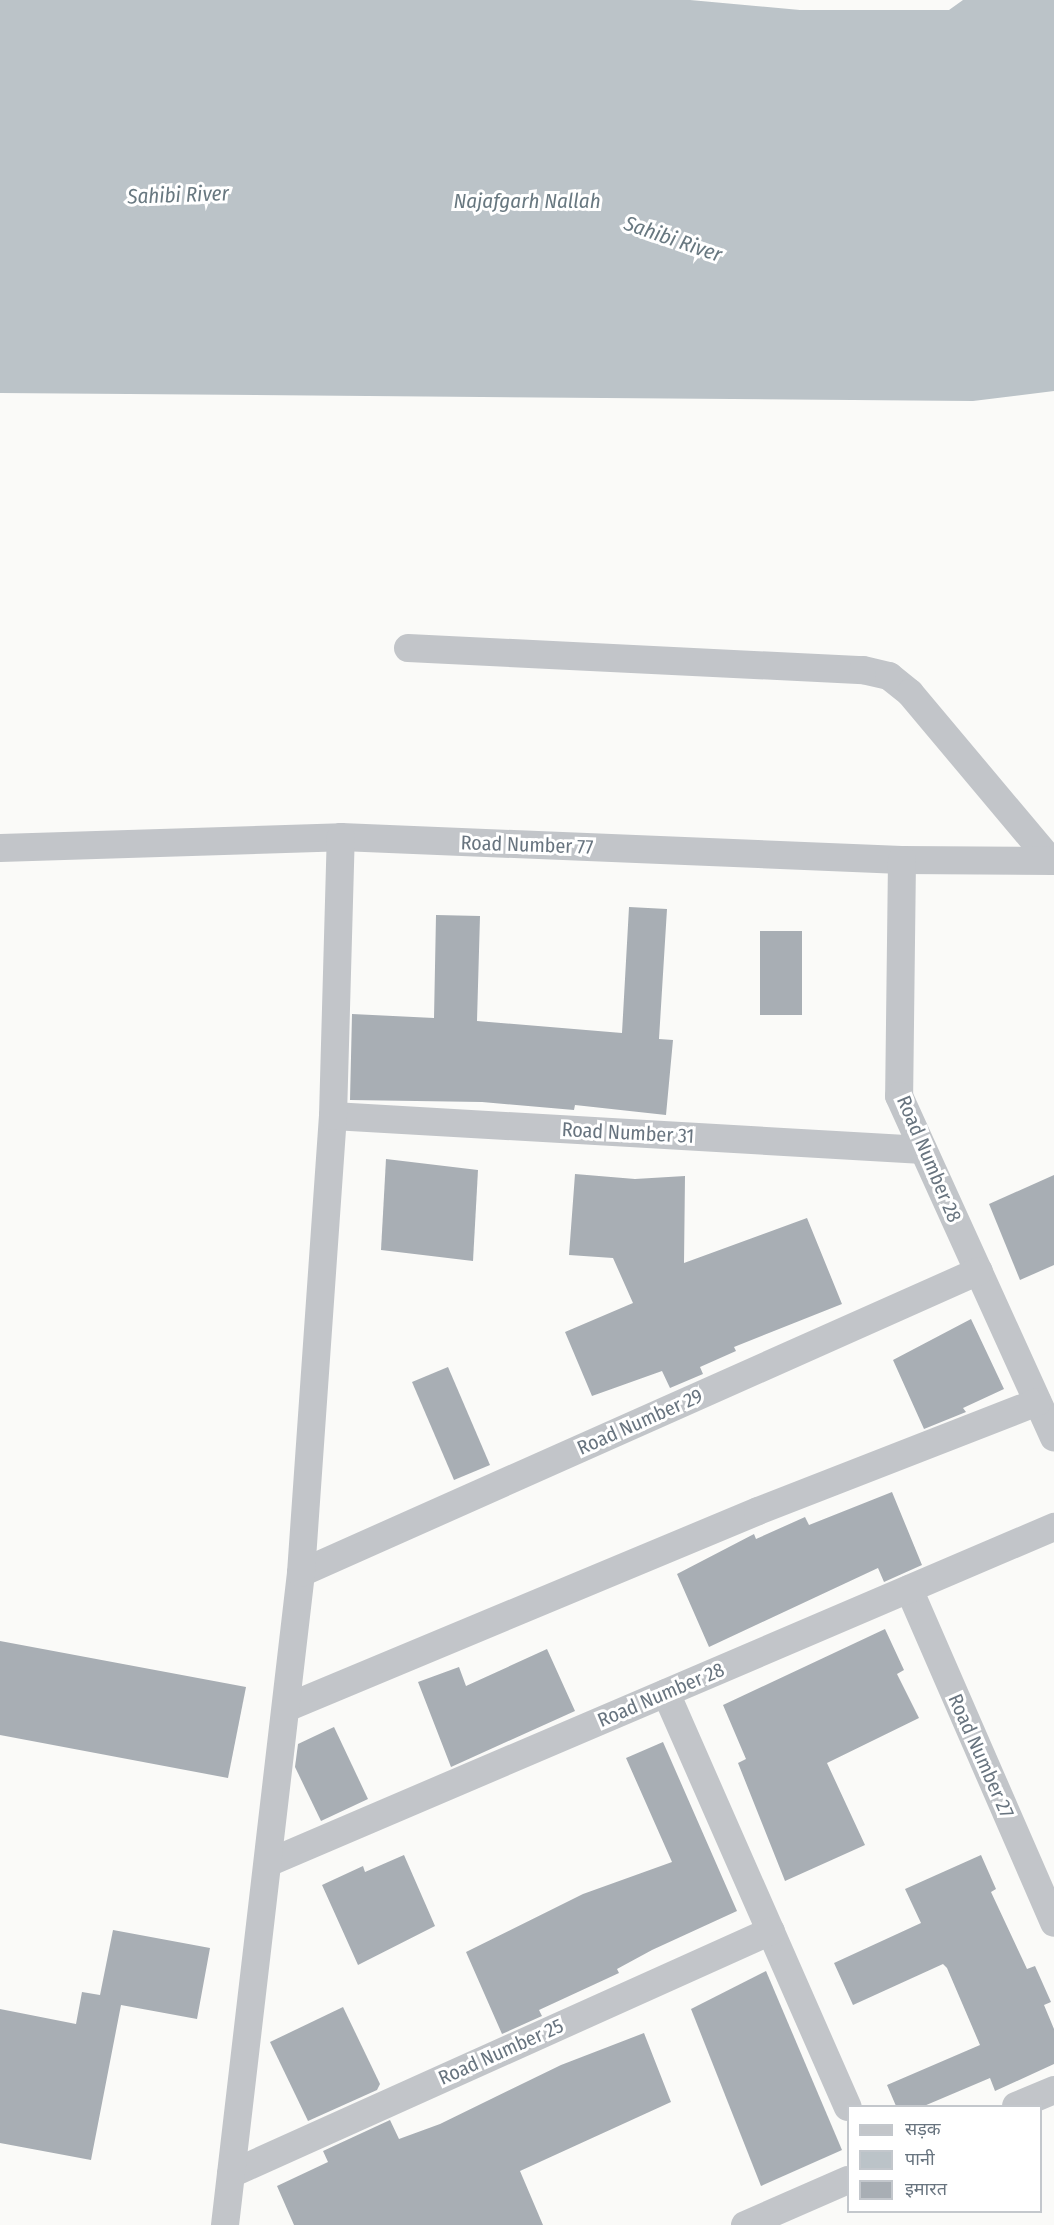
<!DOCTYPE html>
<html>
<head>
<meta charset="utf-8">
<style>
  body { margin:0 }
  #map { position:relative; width:1054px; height:2225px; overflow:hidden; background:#fafaf8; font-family:"Fira Sans Condensed","Noto Sans Devanagari",sans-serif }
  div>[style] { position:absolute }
  .water>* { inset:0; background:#bbc3c8 }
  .building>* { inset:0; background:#a8aeb4 }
  .street>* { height:28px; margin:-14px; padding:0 14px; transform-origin:14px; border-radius:14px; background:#c2c5c9 }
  span { translate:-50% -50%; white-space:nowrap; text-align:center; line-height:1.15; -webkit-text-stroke:6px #fff; paint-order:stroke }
  .street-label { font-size:20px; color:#68747f }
  .water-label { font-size:21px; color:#687880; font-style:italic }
  .legend { position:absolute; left:847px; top:2105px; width:195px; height:108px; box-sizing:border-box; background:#fff; border:2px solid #c3c7cc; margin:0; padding:8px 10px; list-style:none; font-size:18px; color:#68747f }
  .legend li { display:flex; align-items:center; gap:12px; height:30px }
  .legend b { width:30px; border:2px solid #c3c7cc }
</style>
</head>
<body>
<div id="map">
  <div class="water">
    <i style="clip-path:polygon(0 0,690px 0,800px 10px,949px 10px,963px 0,1054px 0,1054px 391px,973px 401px,0 393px)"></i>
  </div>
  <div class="building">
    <i style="clip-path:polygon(629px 907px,667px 909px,659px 1039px,673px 1040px,666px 1115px,575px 1105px,574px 1110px,482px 1102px,350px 1100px,352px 1014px,434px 1018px,436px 915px,480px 916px,477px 1021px,622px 1033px)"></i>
    <i style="clip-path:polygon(760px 931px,802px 931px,802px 1015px,760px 1015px)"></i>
    <i style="clip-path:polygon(386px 1159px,478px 1170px,473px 1261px,381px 1250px)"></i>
    <i style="clip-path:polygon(575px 1174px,635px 1179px,685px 1176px,684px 1263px,807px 1218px,842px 1304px,734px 1347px,736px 1351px,700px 1367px,703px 1374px,670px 1388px,662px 1371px,592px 1396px,565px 1332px,633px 1303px,613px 1258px,569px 1255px)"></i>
    <i style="clip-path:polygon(1054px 1175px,1054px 1265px,1020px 1280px,989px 1204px)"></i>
    <i style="clip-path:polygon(971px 1319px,1004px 1389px,963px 1408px,966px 1412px,924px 1429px,893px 1360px)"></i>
    <i style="clip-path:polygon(448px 1367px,490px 1465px,454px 1480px,412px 1382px)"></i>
    <i style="clip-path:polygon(892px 1492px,922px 1565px,884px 1582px,878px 1568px,709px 1647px,677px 1574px,754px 1534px,756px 1539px,805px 1517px,809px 1525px)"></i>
    <i style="clip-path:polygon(885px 1629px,904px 1670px,897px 1674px,919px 1718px,827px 1763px,865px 1845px,785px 1881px,738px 1763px,746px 1759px,723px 1705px)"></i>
    <i style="clip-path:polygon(0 1641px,246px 1687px,228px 1778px,0 1735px)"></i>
    <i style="clip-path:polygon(547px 1649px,575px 1711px,451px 1767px,418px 1682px,459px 1667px,466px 1686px)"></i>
    <i style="clip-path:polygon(334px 1727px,368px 1799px,321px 1821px,295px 1767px,298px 1744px)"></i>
    <i style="clip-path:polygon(663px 1742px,737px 1911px,652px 1950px,617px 1969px,619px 1973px,539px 2010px,542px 2016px,502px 2034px,466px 1952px,583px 1894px,672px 1862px,626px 1758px)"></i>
    <i style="clip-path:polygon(404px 1855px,435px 1926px,358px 1965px,322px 1885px,363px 1866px,365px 1872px)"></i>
    <i style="clip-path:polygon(981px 1855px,996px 1889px,991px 1892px,1027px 1969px,1035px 1966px,1051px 2002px,1044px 2005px,1054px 2029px,1054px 2064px,995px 2091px,990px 2078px,924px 2106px,896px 2106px,887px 2085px,980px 2045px,947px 1968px,943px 1964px,853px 2005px,834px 1963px,921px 1923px,905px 1889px)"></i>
    <i style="clip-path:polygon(113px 1930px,210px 1948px,197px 2019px,121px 2005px,91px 2160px,0 2143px,0 2009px,76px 2024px,82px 1992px,100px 1995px)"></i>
    <i style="clip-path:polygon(766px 1971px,842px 2150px,761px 2186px,691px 2009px)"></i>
    <i style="clip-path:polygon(343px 2007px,380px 2084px,377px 2090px,308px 2121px,270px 2042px)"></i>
    <i style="clip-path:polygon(644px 2033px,671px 2102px,520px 2171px,543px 2225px,294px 2225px,277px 2186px,328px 2162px,323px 2151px,390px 2120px,399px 2139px,440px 2124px,561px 2065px)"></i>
  </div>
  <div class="street">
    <i style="left:408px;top:648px;width:456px;rotate:2.8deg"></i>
    <i style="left:863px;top:670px;width:27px;rotate:13deg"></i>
    <i style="left:889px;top:676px;width:27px;rotate:39deg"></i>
    <i style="left:910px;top:693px;width:219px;rotate:50deg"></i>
    <i style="left:0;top:848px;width:341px;rotate:-1.8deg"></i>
    <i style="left:341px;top:837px;width:561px;rotate:2.35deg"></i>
    <i style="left:902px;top:860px;width:152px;rotate:0.4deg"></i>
    <i style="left:902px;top:860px;width:236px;rotate:90.7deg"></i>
    <i style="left:899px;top:1096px;width:375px;rotate:65.6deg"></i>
    <i style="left:333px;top:1116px;width:591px;rotate:3.3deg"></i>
    <i style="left:301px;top:1573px;width:742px;rotate:-24.01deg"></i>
    <i style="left:909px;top:1589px;width:364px;rotate:66.5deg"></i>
    <i style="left:666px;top:1693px;width:452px;rotate:66.3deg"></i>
    <i style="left:286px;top:1708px;width:511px;rotate:-22.65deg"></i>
    <i style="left:758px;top:1511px;width:300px;rotate:-21.3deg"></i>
    <i style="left:268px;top:1863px;width:855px;rotate:-23.15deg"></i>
    <i style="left:1016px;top:2106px;width:41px;rotate:-22.8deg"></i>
    <i style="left:231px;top:2174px;width:592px;rotate:-24.23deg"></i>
    <i style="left:225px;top:2225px;width:656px;rotate:-83.35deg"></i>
    <i style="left:301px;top:1573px;width:458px;rotate:-86deg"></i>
    <i style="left:333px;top:1116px;width:279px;rotate:-88.4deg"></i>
    <i style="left:745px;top:2225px;width:112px;rotate:-23.6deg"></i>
  </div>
  <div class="street-label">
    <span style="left:527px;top:845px;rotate:2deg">Road Number 77</span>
    <span style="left:628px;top:1133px;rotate:3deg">Road Number 31</span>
    <span style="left:929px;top:1159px;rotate:67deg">Road Number 28</span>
    <span style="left:640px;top:1422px;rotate:-24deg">Road Number 29</span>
    <span style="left:661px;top:1695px;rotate:-23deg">Road Number 28</span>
    <span style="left:981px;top:1756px;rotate:66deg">Road Number 27</span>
    <span style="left:501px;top:2052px;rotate:-24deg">Road Number 25</span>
  </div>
  <div class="water-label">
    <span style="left:178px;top:195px;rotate:-2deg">Sahibi River</span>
    <span style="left:527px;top:201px">Najafgarh Nallah</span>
    <span style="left:673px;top:239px;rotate:19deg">Sahibi River</span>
  </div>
  <ul class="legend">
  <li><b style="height:8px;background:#c2c5c9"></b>सड़क</li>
  <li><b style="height:16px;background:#bbc3c8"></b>पानी</li>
  <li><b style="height:16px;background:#a8aeb4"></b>इमारत</li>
  </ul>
</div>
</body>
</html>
